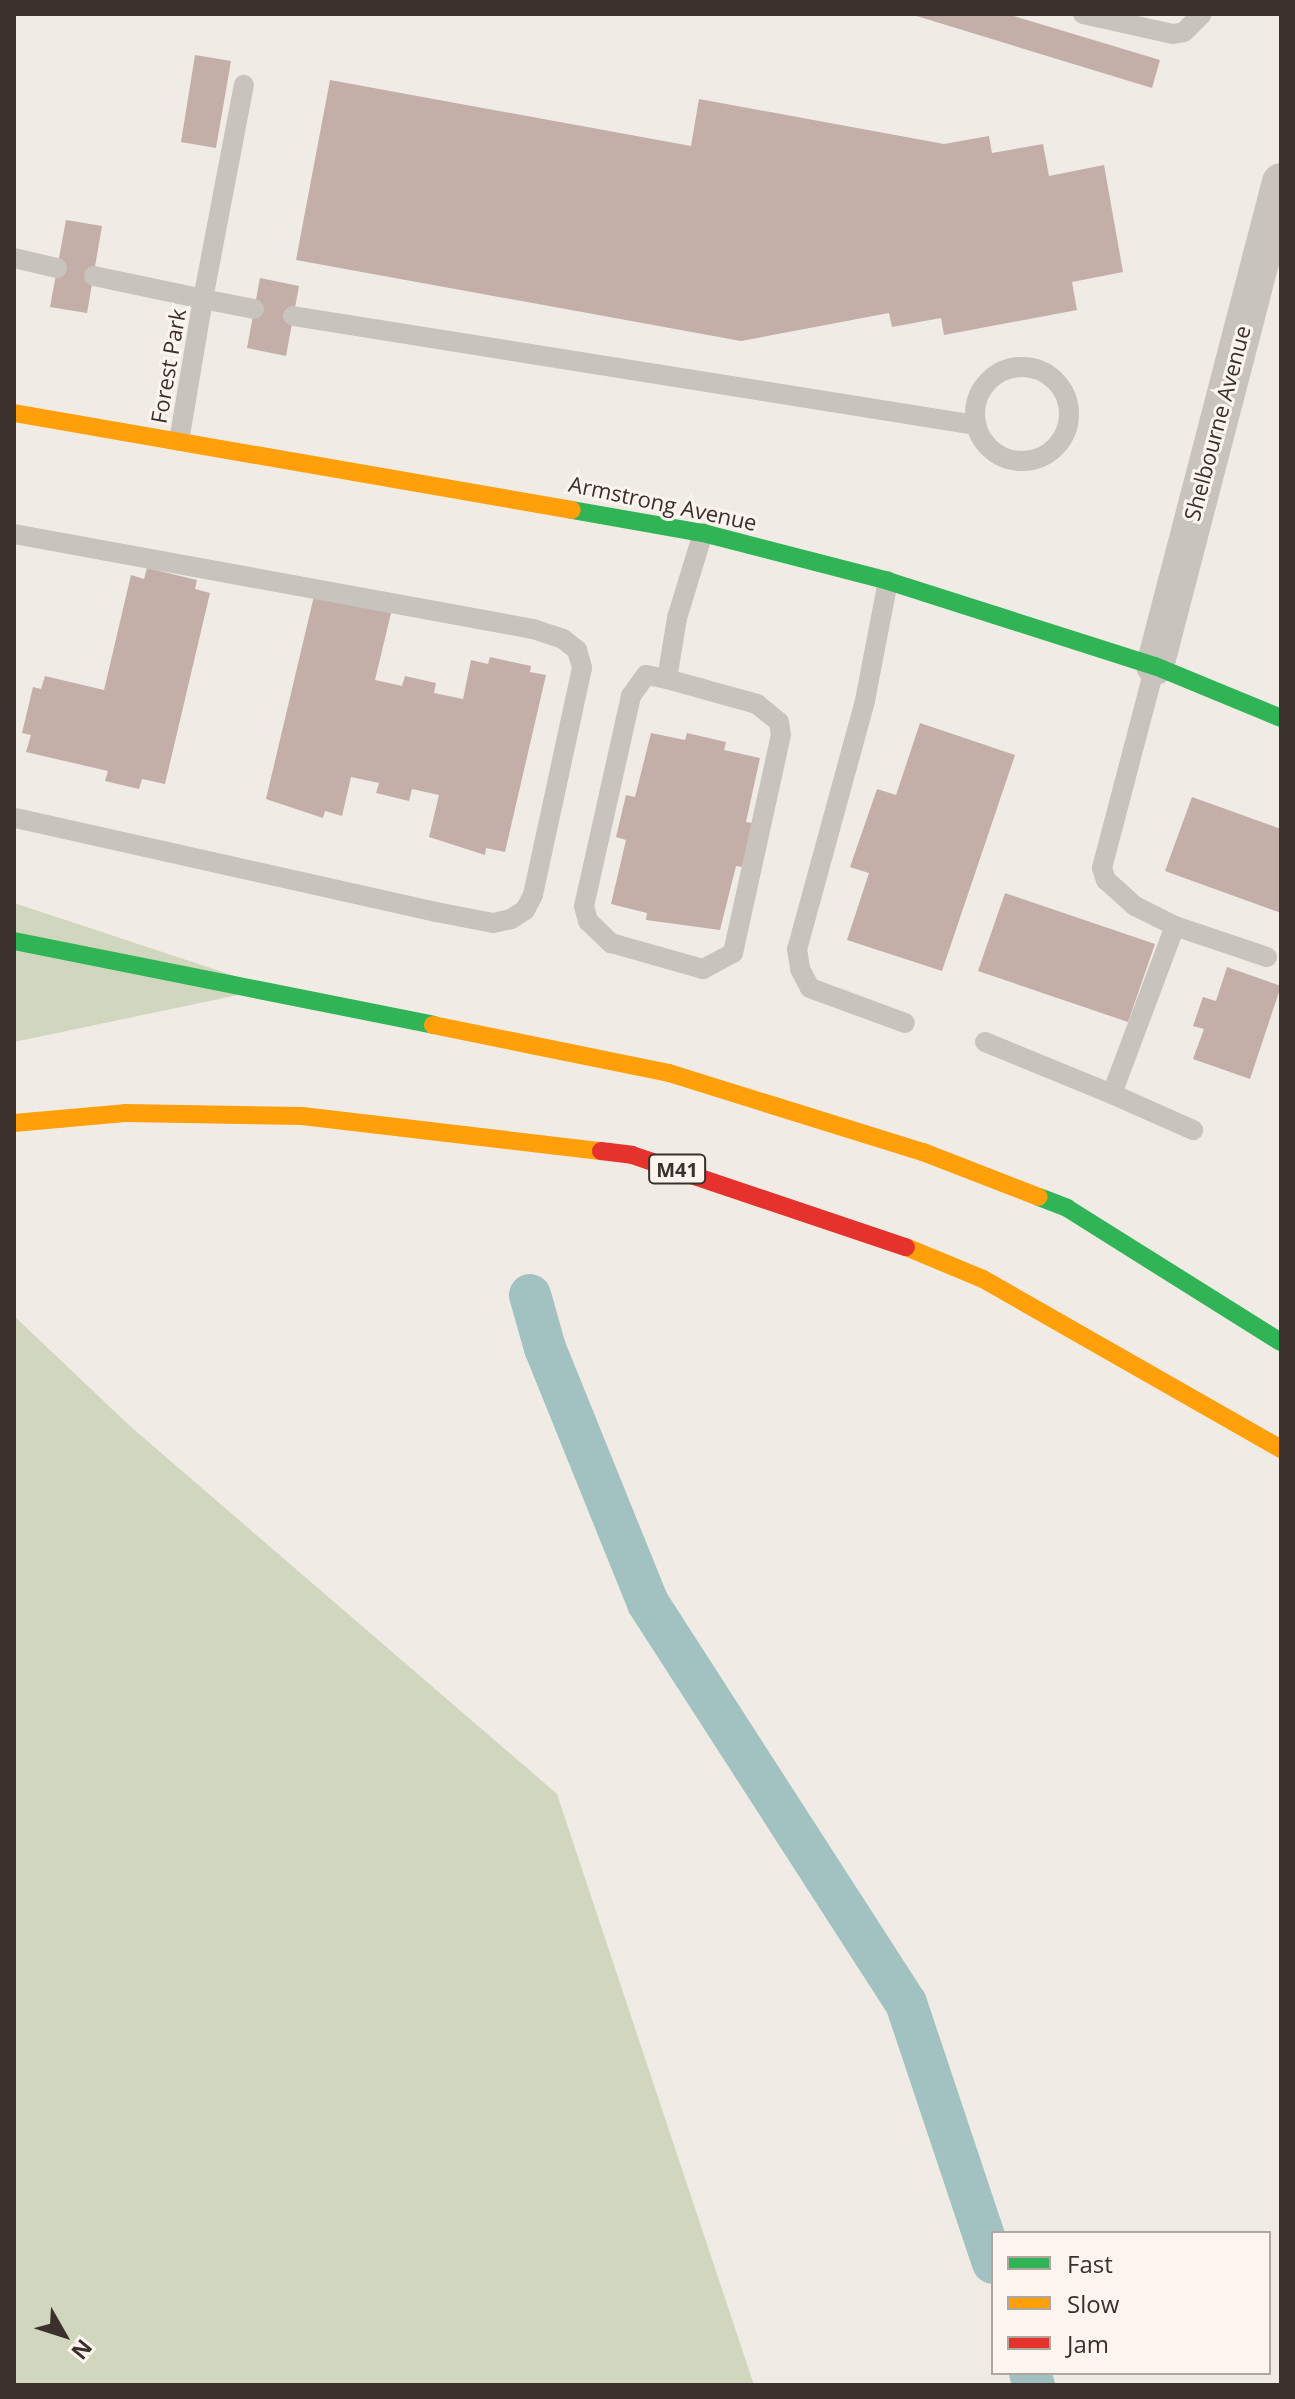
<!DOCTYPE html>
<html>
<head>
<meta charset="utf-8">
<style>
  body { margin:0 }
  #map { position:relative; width:1295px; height:2399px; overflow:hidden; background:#f0ebe5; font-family:"Open Sans",sans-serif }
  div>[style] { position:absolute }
  .green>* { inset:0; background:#d1d6bf }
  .canal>* { height:42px; margin:-21px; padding:0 21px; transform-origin:21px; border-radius:21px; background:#a1c2c1 }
  .building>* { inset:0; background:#c3afa7 }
  .lane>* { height:20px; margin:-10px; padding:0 10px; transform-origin:10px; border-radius:10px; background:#c9c3be }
  .lane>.ring { margin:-10px; padding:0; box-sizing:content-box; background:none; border:20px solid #c9c3be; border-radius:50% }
  .street>* { height:38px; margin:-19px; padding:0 19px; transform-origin:19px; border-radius:19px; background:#c9c3be }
  .fast>* { height:18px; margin:-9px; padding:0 9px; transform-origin:9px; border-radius:9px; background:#30b455 }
  .slow>* { height:18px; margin:-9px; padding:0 9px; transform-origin:9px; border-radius:9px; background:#ff9f0a }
  .jam>* { height:18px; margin:-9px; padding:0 9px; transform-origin:9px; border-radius:9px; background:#e5322d }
  span { translate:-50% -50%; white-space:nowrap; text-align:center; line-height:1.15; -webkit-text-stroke:6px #fbf5ee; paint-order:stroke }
  .shield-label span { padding:2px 6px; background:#fbf5ee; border:2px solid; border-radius:6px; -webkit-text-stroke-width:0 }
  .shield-label { font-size:20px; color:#3b302b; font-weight:700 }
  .street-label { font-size:22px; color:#3b302b }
  .frame { position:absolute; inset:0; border:16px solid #3b302b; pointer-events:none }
  .legend { position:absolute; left:991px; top:2231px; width:280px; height:144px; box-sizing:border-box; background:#fbf5ee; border:2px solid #aea6a0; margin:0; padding:10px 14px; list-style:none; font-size:24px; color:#3b302b }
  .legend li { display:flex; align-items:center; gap:16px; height:40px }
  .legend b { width:40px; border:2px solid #aea6a0 }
  .north { position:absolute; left:24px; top:2295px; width:80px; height:80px; -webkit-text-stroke:6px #fbf5ee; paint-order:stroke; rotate:129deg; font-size:22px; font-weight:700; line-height:32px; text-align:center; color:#3b302b }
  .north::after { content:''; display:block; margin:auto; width:28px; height:36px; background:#3b302b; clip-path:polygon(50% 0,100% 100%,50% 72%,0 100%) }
</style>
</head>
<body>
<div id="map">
  <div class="green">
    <i style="clip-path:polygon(14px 903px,271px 988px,14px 1042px)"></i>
    <i style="clip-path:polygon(14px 1316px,131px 1427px,557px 1794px,754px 2385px,14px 2385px)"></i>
  </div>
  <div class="canal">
    <i style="left:530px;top:1295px;width:55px;rotate:74.2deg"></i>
    <i style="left:545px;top:1348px;width:275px;rotate:68deg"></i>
    <i style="left:648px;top:1603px;width:476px;rotate:57.2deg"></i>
    <i style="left:906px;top:2003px;width:274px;rotate:71.5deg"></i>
    <i style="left:1030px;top:2373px;width:13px;rotate:72deg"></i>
  </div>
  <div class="building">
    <i style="clip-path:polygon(910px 14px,1007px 14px,1160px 60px,1152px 88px)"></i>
    <i style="clip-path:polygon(195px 55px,231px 61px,216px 148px,181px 142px)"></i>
    <i style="clip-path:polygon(330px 80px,691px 146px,699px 99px,944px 144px,989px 136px,992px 153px,1043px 144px,1049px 176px,1104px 165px,1123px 272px,1072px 282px,1077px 310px,944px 335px,941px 318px,892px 327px,889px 313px,741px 341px,296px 260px)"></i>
    <i style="clip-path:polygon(66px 220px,102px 226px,87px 313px,50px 307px)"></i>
    <i style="clip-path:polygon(260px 278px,299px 286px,286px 356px,247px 348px)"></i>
    <i style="clip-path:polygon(147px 568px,197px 580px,195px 589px,210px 593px,165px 784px,142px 779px,139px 789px,105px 781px,108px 771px,26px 752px,31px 735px,22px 733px,33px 687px,41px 689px,45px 676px,104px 690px,131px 575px,144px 579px)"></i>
    <i style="clip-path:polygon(314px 596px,391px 613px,375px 680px,402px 686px,405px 676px,436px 683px,434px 693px,463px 699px,471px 660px,488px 664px,490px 657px,531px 666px,530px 672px,546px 675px,505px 852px,486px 848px,485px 855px,429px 837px,439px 795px,412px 789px,409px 801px,376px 793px,379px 783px,351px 777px,342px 816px,325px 811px,323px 818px,266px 799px)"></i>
    <i style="clip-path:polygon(920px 723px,1015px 755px,942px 971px,847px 940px,869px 873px,850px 867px,877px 789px,896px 795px)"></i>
    <i style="clip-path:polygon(651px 733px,685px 740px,687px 733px,726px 742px,724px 750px,760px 758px,746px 822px,753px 823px,743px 867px,736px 866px,720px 930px,646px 920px,647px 913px,611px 904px,626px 840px,616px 837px,626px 795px,635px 797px)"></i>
    <i style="clip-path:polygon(1192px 797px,1281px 829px,1281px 913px,1165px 871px)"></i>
    <i style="clip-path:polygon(1005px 893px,1155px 944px,1128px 1022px,978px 971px)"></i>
    <i style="clip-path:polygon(1227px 967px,1281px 986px,1250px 1079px,1193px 1059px,1204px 1029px,1193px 1026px,1203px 997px,1216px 1001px)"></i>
  </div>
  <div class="lane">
    <i style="left:1083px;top:14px;width:92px;rotate:12.5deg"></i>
    <i style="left:1173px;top:34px;width:11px;rotate:-10deg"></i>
    <i style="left:1184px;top:32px;width:25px;rotate:-45deg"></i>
    <i style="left:14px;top:258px;width:44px;rotate:13.1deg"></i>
    <i style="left:94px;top:276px;width:111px;rotate:11.9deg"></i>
    <i style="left:203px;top:299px;width:218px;rotate:-79.2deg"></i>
    <i style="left:293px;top:316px;width:692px;rotate:9.07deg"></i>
    <i class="ring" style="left:975px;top:367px;width:74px;height:74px"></i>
    <i style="left:179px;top:441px;width:144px;rotate:-80.4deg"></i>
    <i style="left:203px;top:299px;width:52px;rotate:11.1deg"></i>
    <i style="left:14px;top:534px;width:528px;rotate:10.37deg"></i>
    <i style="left:533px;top:629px;width:32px;rotate:18deg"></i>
    <i style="left:563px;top:639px;width:18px;rotate:38deg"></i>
    <i style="left:577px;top:650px;width:19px;rotate:74deg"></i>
    <i style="left:582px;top:668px;width:232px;rotate:102.2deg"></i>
    <i style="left:533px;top:895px;width:17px;rotate:118deg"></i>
    <i style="left:525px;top:910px;width:17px;rotate:147deg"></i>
    <i style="left:511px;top:919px;width:18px;rotate:167deg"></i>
    <i style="left:493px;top:923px;width:58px;rotate:-169.1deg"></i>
    <i style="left:436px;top:912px;width:432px;rotate:-167.4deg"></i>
    <i style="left:888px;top:581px;width:122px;rotate:100.9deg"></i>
    <i style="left:865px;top:701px;width:257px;rotate:105.3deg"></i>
    <i style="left:797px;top:949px;width:20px;rotate:81deg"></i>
    <i style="left:800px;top:969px;width:21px;rotate:62deg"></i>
    <i style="left:810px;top:988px;width:101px;rotate:20.2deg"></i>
    <i style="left:1155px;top:666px;width:209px;rotate:104.7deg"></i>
    <i style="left:1102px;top:868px;width:13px;rotate:72deg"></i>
    <i style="left:1106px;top:880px;width:39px;rotate:42deg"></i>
    <i style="left:1135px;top:906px;width:45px;rotate:26.6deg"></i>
    <i style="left:1175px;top:926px;width:97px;rotate:18.6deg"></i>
    <i style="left:667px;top:679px;width:21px;rotate:-169deg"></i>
    <i style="left:646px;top:675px;width:26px;rotate:126deg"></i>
    <i style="left:631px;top:696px;width:215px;rotate:102.6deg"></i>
    <i style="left:584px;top:906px;width:16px;rotate:75deg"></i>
    <i style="left:588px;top:921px;width:32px;rotate:44deg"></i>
    <i style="left:611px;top:943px;width:96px;rotate:15.8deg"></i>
    <i style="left:703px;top:969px;width:34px;rotate:-28deg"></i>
    <i style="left:733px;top:953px;width:223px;rotate:-77.6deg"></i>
    <i style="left:781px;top:735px;width:13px;rotate:-99deg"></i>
    <i style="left:779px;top:722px;width:28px;rotate:-141deg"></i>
    <i style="left:757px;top:704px;width:93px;rotate:-164.5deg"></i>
    <i style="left:667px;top:679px;width:62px;rotate:-80.7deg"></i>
    <i style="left:677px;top:618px;width:89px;rotate:-73deg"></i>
    <i style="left:1175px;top:926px;width:179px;rotate:110.6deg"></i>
    <i style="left:1112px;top:1094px;width:89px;rotate:24deg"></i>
    <i style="left:985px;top:1042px;width:137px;rotate:22.3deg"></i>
  </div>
  <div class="street">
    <i style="left:1155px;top:666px;width:500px;rotate:-75.41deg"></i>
  </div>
  <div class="fast">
    <i style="left:572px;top:510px;width:133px;rotate:10deg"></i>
    <i style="left:703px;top:533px;width:191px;rotate:14.5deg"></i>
    <i style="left:888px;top:581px;width:280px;rotate:17.7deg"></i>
    <i style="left:1155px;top:666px;width:136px;rotate:22.4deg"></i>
    <i style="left:14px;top:941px;width:427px;rotate:11.3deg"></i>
    <i style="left:1039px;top:1197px;width:30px;rotate:21deg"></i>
    <i style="left:1067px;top:1208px;width:252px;rotate:32.1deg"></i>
  </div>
  <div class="slow">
    <i style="left:14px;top:413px;width:566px;rotate:9.86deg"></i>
    <i style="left:433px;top:1025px;width:241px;rotate:11.5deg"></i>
    <i style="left:669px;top:1073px;width:266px;rotate:17.3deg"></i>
    <i style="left:923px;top:1152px;width:124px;rotate:21.2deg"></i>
    <i style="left:14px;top:1123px;width:111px;rotate:-5.1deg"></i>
    <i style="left:125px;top:1113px;width:177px;rotate:1deg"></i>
    <i style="left:302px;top:1116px;width:301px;rotate:6.7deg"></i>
    <i style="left:906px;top:1247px;width:83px;rotate:22.6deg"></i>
    <i style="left:983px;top:1279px;width:343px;rotate:29.7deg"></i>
  </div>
  <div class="jam">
    <i style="left:601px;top:1151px;width:31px;rotate:7deg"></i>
    <i style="left:632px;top:1155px;width:289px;rotate:18.6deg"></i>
  </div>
  <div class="shield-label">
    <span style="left:677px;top:1169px">M41</span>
  </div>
  <div class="street-label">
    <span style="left:168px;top:366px;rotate:-80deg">Forest Park</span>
    <span style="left:1217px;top:423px;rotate:-75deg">Shelbourne Avenue</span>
    <span style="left:663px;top:503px;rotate:12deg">Armstrong Avenue</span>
  </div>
  <div class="frame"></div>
  <ul class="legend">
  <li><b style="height:10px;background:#30b455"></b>Fast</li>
  <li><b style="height:10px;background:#ff9f0a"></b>Slow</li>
  <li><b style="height:10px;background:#e5322d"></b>Jam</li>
  </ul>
  <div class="north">N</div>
</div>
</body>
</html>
